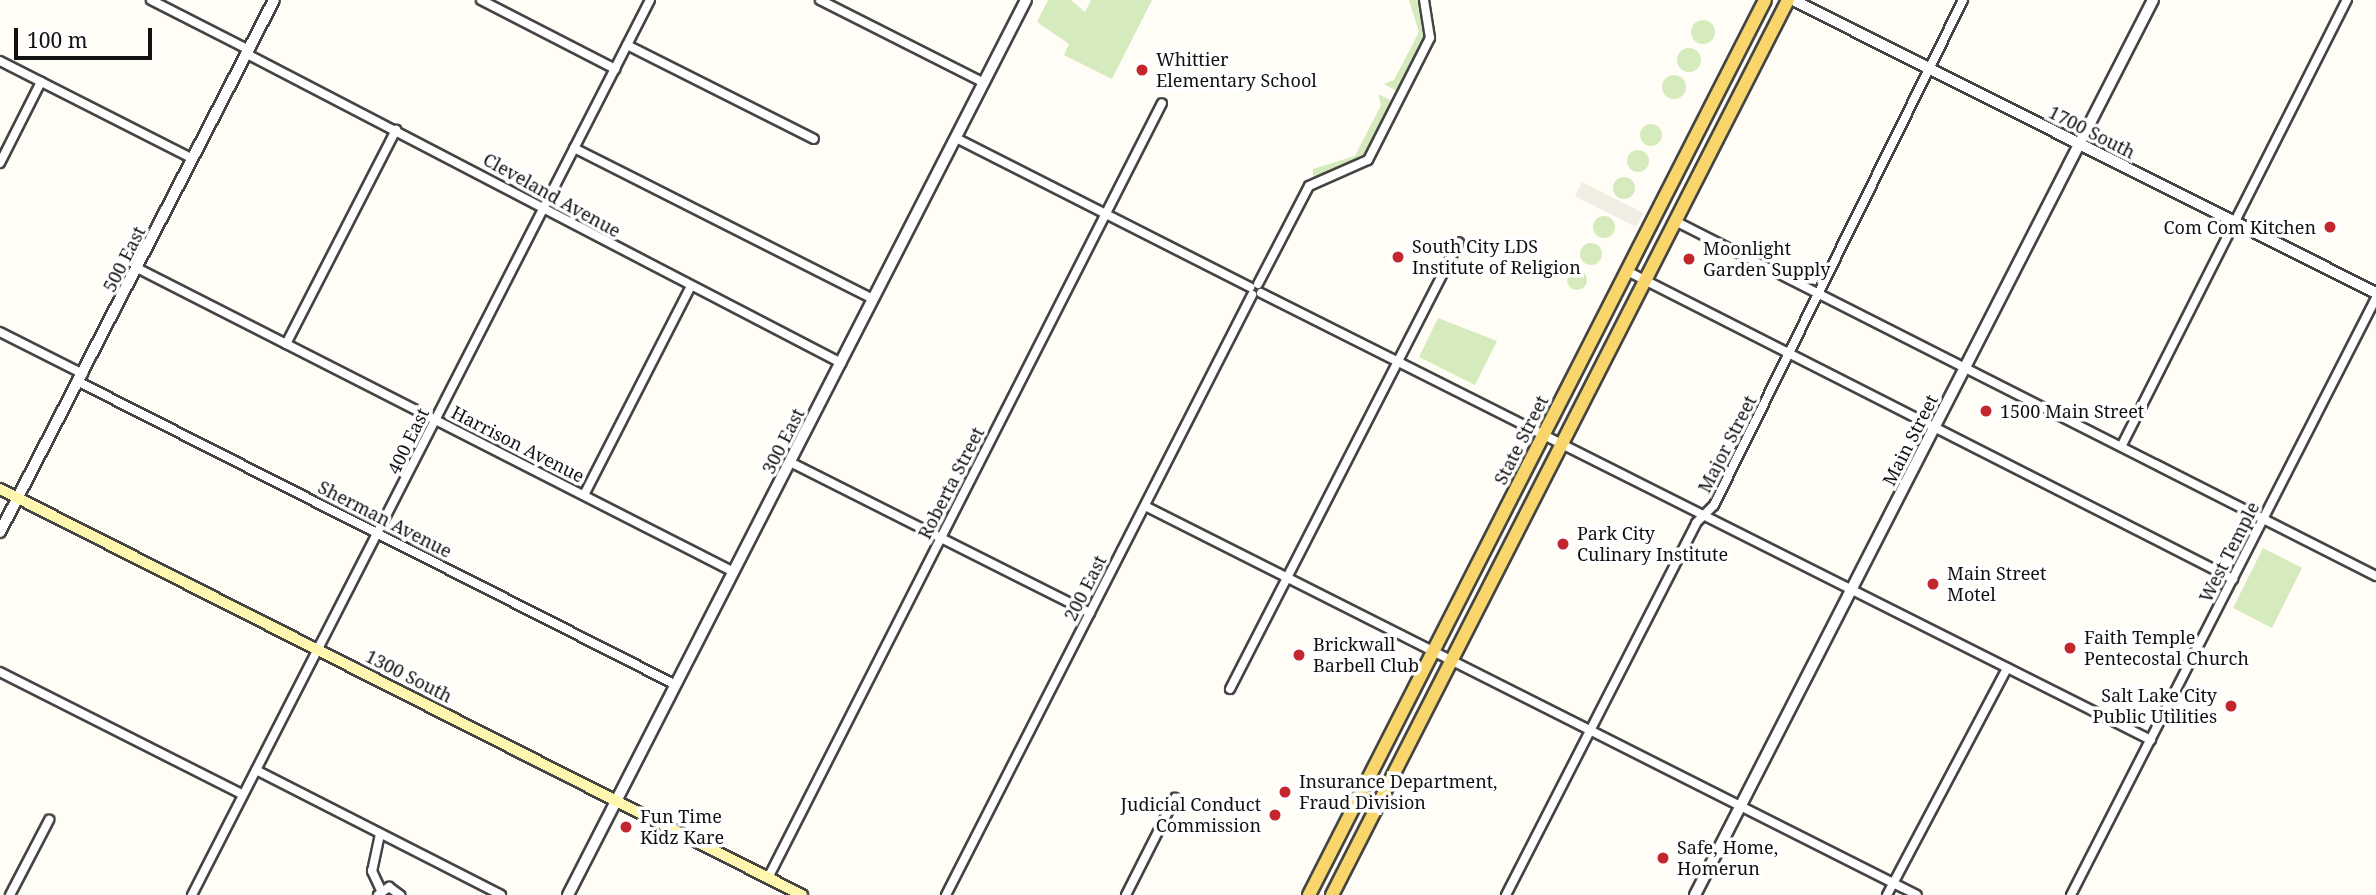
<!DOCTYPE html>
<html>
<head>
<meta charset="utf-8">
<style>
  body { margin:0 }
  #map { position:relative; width:2376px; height:895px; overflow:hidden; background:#fffdf5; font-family:"Noto Serif",serif }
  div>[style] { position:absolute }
  .green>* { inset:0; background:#d5ebbd }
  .round { border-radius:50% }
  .plaza>* { inset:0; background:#f1ede2 }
  .roads { filter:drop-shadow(2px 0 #444) drop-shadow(-2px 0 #444) drop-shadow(0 2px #444) drop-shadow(0 -2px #444) }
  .minor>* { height:8px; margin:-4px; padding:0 4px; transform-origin:4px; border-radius:4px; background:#fff }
  .tertiary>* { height:10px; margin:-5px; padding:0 5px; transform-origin:5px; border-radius:5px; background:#fff }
  .secondary>* { height:10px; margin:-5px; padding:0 5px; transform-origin:5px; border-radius:5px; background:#fff6b0 }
  .primary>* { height:12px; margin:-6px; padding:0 6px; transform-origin:6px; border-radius:6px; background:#f9d66b }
  .dots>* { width:19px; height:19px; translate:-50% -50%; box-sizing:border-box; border:4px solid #fff; border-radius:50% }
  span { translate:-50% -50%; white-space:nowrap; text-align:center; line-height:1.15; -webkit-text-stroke:7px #fff; paint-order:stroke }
  .poi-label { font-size:18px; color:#111 }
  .left { translate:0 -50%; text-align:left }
  .right { translate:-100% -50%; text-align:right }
  .street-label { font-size:18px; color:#111 }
  .scale { position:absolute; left:14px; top:28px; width:138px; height:32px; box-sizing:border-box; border:4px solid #111; border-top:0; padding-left:9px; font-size:21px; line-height:24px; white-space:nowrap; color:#111; -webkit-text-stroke:5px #fff; paint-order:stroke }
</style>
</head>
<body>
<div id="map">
  <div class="green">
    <i style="clip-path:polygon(1048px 0,1071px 0,1085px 12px,1091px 0,1152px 0,1112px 79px,1064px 55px,1069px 44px,1037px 22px)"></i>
    <i style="clip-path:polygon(1409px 0,1418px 0,1427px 29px,1397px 91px,1384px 84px,1394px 80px,1419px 32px)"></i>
    <i class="round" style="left:1691px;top:20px;width:24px;height:24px"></i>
    <i class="round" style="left:1677px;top:48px;width:24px;height:24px"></i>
    <i class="round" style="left:1662px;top:75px;width:24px;height:24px"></i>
    <i style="clip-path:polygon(1378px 94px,1392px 101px,1360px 161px,1313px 177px,1313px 169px,1355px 156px,1381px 105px)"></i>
    <i class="round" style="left:1640px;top:124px;width:22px;height:22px"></i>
    <i class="round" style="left:1627px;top:150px;width:22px;height:22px"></i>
    <i class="round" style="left:1613px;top:177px;width:22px;height:22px"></i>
    <i class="round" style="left:1593px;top:216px;width:22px;height:22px"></i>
    <i class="round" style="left:1580px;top:243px;width:22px;height:22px"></i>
    <i class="round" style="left:1567px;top:270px;width:20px;height:20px"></i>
    <i style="clip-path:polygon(1438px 318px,1497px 341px,1475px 385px,1419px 357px)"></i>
    <i style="clip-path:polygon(2263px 548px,2302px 568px,2272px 628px,2233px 608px)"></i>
  </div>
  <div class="plaza">
    <i style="clip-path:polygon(1582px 182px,1643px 213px,1636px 227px,1575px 196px)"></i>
  </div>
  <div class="roads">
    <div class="minor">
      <i style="left:151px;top:0;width:110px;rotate:27deg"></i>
      <i style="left:481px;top:0;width:151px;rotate:27.2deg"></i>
      <i style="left:820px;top:0;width:184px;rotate:26.8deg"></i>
      <i style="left:627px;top:45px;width:209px;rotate:26.7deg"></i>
      <i style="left:247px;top:54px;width:670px;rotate:27.48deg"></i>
      <i style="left:0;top:61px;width:216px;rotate:26.9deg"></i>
      <i style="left:956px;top:138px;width:330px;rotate:26.9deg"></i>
      <i style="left:574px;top:148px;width:335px;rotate:26.8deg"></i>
      <i style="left:0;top:163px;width:91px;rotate:-63.2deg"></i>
      <i style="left:1675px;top:221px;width:786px;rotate:26.86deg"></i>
      <i style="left:137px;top:268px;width:670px;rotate:26.99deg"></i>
      <i style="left:1627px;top:271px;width:680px;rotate:26.94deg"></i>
      <i style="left:1258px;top:284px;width:110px;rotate:-62.5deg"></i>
      <i style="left:1309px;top:186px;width:64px;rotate:-23.8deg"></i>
      <i style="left:1368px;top:160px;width:137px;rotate:-63.1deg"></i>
      <i style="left:1430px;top:38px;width:38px;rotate:-99deg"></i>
      <i style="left:1261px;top:293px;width:996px;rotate:26.67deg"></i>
      <i style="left:0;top:332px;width:93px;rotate:26.8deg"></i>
      <i style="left:286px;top:344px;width:241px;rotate:-62.8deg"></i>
      <i style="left:79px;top:382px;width:669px;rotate:26.91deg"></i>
      <i style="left:2122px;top:445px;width:499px;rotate:-63.2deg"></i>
      <i style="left:790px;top:462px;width:336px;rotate:26.7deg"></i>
      <i style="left:584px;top:495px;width:235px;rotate:-62.9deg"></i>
      <i style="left:1145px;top:506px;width:864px;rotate:26.74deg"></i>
      <i style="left:0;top:672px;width:272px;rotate:26.8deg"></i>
      <i style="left:1230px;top:689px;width:502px;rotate:-62.87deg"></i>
      <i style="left:256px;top:770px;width:275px;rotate:27deg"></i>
      <i style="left:380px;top:834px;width:38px;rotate:102deg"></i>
      <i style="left:372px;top:871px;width:21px;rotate:65deg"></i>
      <i style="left:768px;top:878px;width:869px;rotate:-63.05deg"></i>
      <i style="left:10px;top:895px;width:85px;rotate:-62.5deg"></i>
      <i style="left:192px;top:895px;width:1005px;rotate:-62.9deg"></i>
      <i style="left:378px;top:895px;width:14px;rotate:-36deg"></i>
      <i style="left:389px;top:887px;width:14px;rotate:36deg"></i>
      <i style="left:946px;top:895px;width:674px;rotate:-62.98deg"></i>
      <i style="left:1126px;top:895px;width:109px;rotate:-63.2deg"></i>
      <i style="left:1506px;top:895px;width:418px;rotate:-62.9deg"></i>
      <i style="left:1696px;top:523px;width:25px;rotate:-45deg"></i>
      <i style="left:1714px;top:505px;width:563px;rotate:-63.75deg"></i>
      <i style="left:1887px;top:895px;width:257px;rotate:-62.1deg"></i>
      <i style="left:2071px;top:895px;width:670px;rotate:-62.94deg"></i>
    </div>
    <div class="tertiary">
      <i style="left:1793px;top:0;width:652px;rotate:26.68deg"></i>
      <i style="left:0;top:532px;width:598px;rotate:-62.75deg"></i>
      <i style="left:568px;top:895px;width:1005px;rotate:-62.9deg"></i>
      <i style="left:1695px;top:895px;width:1005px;rotate:-62.9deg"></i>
    </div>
    <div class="secondary">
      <i style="left:0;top:489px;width:899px;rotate:26.85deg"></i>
    </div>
    <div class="primary">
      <i style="left:1309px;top:895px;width:1004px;rotate:-63deg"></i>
      <i style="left:1332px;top:895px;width:1004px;rotate:-63deg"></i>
    </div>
  </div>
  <div class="dots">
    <i style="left:1142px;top:70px;background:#c4262e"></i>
    <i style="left:2330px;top:227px;background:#c4262e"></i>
    <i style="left:1398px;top:257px;background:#c4262e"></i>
    <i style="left:1689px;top:259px;background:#c4262e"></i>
    <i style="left:1986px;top:411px;background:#c4262e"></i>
    <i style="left:1563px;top:544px;background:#c4262e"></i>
    <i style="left:1933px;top:584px;background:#c4262e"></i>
    <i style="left:2070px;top:648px;background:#c4262e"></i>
    <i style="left:1299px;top:655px;background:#c4262e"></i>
    <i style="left:2231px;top:706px;background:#c4262e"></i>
    <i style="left:1285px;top:792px;background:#c4262e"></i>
    <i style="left:1275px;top:815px;background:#c4262e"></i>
    <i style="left:626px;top:827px;background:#c4262e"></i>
    <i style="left:1663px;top:858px;background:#c4262e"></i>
  </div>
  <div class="poi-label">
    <span class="left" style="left:1156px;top:70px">Whittier<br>Elementary School</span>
    <span class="right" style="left:2316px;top:227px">Com Com Kitchen</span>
    <span class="left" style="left:1412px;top:257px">South City LDS<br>Institute of Religion</span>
    <span class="left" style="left:1703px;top:259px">Moonlight<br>Garden Supply</span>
    <span class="left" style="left:2000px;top:411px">1500 Main Street</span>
    <span class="left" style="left:1577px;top:544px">Park City<br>Culinary Institute</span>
    <span class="left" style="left:1947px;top:584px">Main Street<br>Motel</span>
    <span class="left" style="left:2084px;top:648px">Faith Temple<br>Pentecostal Church</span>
    <span class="left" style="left:1313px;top:655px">Brickwall<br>Barbell Club</span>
    <span class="right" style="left:2217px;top:706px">Salt Lake City<br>Public Utilities</span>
    <span class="left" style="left:1299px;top:792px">Insurance Department,<br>Fraud Division</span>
    <span class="right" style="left:1261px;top:815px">Judicial Conduct<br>Commission</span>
    <span class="left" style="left:640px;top:827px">Fun Time<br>Kidz Kare</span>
    <span class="left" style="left:1677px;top:858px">Safe, Home,<br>Homerun</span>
  </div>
  <div class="street-label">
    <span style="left:2092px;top:132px;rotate:27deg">1700 South</span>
    <span style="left:552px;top:195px;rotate:29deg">Cleveland Avenue</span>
    <span style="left:124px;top:259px;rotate:-63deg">500 East</span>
    <span style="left:1521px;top:440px;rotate:-63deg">State Street</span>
    <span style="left:1910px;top:440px;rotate:-63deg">Main Street</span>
    <span style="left:408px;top:441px;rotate:-64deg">400 East</span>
    <span style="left:783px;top:441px;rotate:-63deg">300 East</span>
    <span style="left:518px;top:444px;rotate:27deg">Harrison Avenue</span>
    <span style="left:1727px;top:444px;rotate:-63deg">Major Street</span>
    <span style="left:951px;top:483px;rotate:-63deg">Roberta Street</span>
    <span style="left:385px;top:519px;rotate:27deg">Sherman Avenue</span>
    <span style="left:2229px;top:552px;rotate:-63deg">West Temple</span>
    <span style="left:1085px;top:588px;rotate:-63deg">200 East</span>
    <span style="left:409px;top:676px;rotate:27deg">1300 South</span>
  </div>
  <div class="scale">100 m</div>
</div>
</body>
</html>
